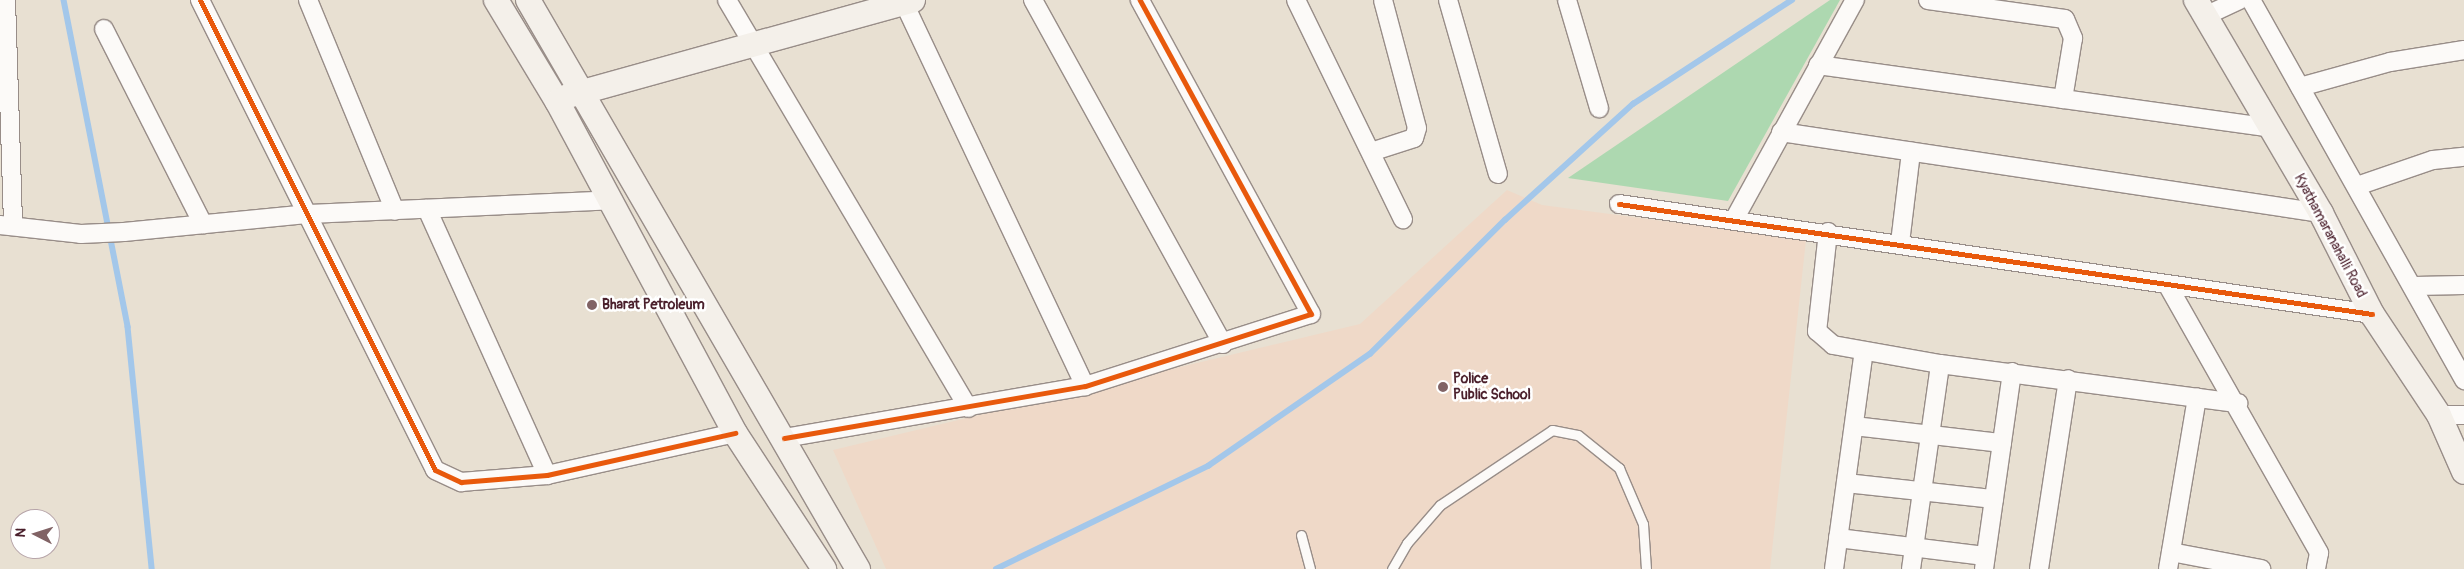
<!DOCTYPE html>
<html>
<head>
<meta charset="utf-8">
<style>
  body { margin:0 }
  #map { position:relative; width:2464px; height:569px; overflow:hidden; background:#e8e0d2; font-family:Pangolin,sans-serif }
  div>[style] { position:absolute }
  .built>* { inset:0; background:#efd9c8 }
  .green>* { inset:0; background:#add8b0 }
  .stream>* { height:5.5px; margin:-2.75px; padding:0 2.75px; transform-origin:2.75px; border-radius:2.75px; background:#a3c7ea }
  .roads { filter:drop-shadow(1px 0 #988d88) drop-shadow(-1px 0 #988d88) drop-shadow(0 1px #988d88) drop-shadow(0 -1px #988d88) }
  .service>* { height:9px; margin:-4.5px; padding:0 4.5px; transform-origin:4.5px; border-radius:4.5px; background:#fcfaf8 }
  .minor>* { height:18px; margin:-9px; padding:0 9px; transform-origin:9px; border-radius:9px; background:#fcfaf8 }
  .secondary>* { height:24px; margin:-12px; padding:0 12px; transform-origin:12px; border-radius:12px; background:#f4f0ea }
  .cycleway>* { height:5px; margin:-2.5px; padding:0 2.5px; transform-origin:2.5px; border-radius:2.5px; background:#e8590c }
  .dots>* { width:14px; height:14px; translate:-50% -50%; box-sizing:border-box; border:2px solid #fff; border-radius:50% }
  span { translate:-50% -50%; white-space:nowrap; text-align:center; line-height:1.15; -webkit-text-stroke:5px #fff; paint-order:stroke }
  .street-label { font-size:14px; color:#4a1f2b }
  .poi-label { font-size:14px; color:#4a1f2b; font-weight:700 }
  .left { translate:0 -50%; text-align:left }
  .north { position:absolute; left:10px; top:509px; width:50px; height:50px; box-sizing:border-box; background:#fff; border:1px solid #b7a5aa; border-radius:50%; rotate:275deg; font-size:14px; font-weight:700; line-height:20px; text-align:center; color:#4a1f2b }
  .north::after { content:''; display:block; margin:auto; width:18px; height:22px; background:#816365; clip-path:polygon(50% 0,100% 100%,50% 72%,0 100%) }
</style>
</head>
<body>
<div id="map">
  <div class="built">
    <i style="clip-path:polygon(1507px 190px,1542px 205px,1806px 240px,1770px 569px,886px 569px,833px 450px,1360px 324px)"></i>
  </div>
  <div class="green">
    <i style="clip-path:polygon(1830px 0,1840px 0,1728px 201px,1568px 178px)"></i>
  </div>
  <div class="stream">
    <i style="left:64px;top:0;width:333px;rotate:78.9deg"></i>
    <i style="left:128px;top:327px;width:243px;rotate:84.3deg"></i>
    <i style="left:996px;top:569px;width:236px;rotate:-25.9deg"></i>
    <i style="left:1208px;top:466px;width:197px;rotate:-34.7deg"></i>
    <i style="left:1370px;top:354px;width:190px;rotate:-44.8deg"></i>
    <i style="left:1505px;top:220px;width:173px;rotate:-42.2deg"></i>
    <i style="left:1633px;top:104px;width:190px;rotate:-33.2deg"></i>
  </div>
  <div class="roads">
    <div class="service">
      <i style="left:1301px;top:535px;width:35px;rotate:75deg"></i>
      <i style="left:1392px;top:569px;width:30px;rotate:-60deg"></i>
      <i style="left:1407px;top:543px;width:50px;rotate:-49deg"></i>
      <i style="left:1440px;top:505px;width:135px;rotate:-33.8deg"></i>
      <i style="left:1552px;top:430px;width:26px;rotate:11deg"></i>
      <i style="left:1578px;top:435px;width:53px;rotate:38.8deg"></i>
      <i style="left:1619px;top:468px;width:61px;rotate:66.8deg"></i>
      <i style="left:1643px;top:524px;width:45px;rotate:86.2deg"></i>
    </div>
    <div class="minor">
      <i style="left:6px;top:0;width:225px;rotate:88.2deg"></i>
      <i style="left:200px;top:0;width:525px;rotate:63.43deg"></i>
      <i style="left:435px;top:470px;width:29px;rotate:25deg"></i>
      <i style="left:461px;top:482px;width:86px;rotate:-4.7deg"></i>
      <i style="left:547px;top:475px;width:193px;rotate:-12.6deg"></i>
      <i style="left:308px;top:0;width:228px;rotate:67.6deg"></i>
      <i style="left:727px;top:0;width:474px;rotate:59.4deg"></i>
      <i style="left:1033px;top:0;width:393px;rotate:61.1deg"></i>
      <i style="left:1296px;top:0;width:244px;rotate:64deg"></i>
      <i style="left:1448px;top:0;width:181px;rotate:74deg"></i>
      <i style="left:1567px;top:0;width:113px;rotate:73.5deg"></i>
      <i style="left:1928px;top:0;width:138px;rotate:7.9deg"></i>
      <i style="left:2065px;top:19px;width:21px;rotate:67deg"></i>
      <i style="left:2073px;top:38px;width:62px;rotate:99.3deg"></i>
      <i style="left:2251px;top:0;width:436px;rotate:60.7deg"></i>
      <i style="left:904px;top:3px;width:424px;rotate:64.7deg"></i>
      <i style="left:2205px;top:16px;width:38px;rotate:-25deg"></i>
      <i style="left:104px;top:29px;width:219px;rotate:63.1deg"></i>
      <i style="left:1818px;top:65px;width:456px;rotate:7.9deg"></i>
      <i style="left:2300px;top:87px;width:93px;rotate:-15.5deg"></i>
      <i style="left:2390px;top:62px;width:75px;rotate:-9.2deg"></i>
      <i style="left:1781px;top:132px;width:546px;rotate:8.53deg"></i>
      <i style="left:1371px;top:152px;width:45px;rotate:-18deg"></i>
      <i style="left:1414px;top:138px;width:10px;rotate:-73deg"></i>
      <i style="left:1417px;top:128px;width:132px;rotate:-104.9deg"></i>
      <i style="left:2357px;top:186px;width:80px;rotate:-18.9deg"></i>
      <i style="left:2433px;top:160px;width:31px;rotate:-6deg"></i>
      <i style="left:1619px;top:204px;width:761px;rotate:8.31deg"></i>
      <i style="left:427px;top:209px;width:292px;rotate:65.7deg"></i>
      <i style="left:1735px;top:218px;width:249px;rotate:-61.2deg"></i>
      <i style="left:0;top:225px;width:81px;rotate:6.3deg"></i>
      <i style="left:81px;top:234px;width:43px;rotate:-2.7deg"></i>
      <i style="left:124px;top:232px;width:186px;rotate:-5.6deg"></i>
      <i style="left:309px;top:214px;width:303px;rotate:-2.6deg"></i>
      <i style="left:1828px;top:232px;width:100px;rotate:96.3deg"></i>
      <i style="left:1817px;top:331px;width:21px;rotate:41deg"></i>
      <i style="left:1833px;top:345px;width:109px;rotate:10.1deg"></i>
      <i style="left:1940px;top:364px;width:301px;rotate:7.5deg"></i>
      <i style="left:1900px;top:243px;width:92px;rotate:-83.1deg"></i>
      <i style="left:2167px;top:284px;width:309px;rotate:60.5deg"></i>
      <i style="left:2319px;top:553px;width:16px;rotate:101deg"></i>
      <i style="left:2415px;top:286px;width:49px;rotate:-1.2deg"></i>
      <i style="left:2439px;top:415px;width:25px"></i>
      <i style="left:1854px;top:426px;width:149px;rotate:6.6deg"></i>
      <i style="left:784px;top:438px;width:305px;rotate:-9.8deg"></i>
      <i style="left:1085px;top:386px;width:237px;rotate:-17.7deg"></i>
      <i style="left:1311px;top:314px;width:358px;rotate:-118.6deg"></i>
      <i style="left:1846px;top:483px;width:149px;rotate:6.2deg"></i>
      <i style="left:1838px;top:538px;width:148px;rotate:7deg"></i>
      <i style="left:2171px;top:552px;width:92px;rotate:10.7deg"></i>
      <i style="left:1834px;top:569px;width:220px;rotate:-82.2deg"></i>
      <i style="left:1911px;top:569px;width:207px;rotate:-81.9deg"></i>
      <i style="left:1984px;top:569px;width:199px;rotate:-81.9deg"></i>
      <i style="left:2039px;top:569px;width:192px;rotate:-81.3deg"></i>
      <i style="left:2168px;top:569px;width:174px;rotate:-80.4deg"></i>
    </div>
    <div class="secondary">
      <i style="left:496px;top:0;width:118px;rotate:58.9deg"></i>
      <i style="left:557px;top:101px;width:377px;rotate:61.8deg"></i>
      <i style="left:735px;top:433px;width:163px;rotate:56.8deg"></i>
      <i style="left:528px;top:0;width:658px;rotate:59.89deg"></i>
      <i style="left:2196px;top:0;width:247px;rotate:59.6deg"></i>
      <i style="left:2321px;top:213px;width:113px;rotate:63.2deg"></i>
      <i style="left:2372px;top:314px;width:121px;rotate:56.4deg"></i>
      <i style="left:2439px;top:415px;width:62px;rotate:66.3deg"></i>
      <i style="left:568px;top:96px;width:358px;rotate:-15.5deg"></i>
    </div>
  </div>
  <div class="cycleway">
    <i style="left:200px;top:0;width:525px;rotate:63.43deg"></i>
    <i style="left:435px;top:470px;width:29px;rotate:25deg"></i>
    <i style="left:461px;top:482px;width:86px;rotate:-4.7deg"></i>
    <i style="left:547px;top:475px;width:193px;rotate:-12.6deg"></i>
    <i style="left:1619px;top:204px;width:761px;rotate:8.31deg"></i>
    <i style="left:784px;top:438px;width:305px;rotate:-9.8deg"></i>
    <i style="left:1085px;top:386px;width:237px;rotate:-17.7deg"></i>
    <i style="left:1311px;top:314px;width:358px;rotate:-118.6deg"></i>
  </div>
  <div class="dots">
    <i style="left:592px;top:305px;background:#816365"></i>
    <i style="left:1443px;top:387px;background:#816365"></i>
  </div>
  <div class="street-label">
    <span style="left:2330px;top:236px;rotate:62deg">Kyathamaranahalli Road</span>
  </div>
  <div class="poi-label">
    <span class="left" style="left:602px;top:305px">Bharat Petroleum</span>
    <span class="left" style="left:1453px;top:387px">Police<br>Public School</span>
  </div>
  <div class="north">N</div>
</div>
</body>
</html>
